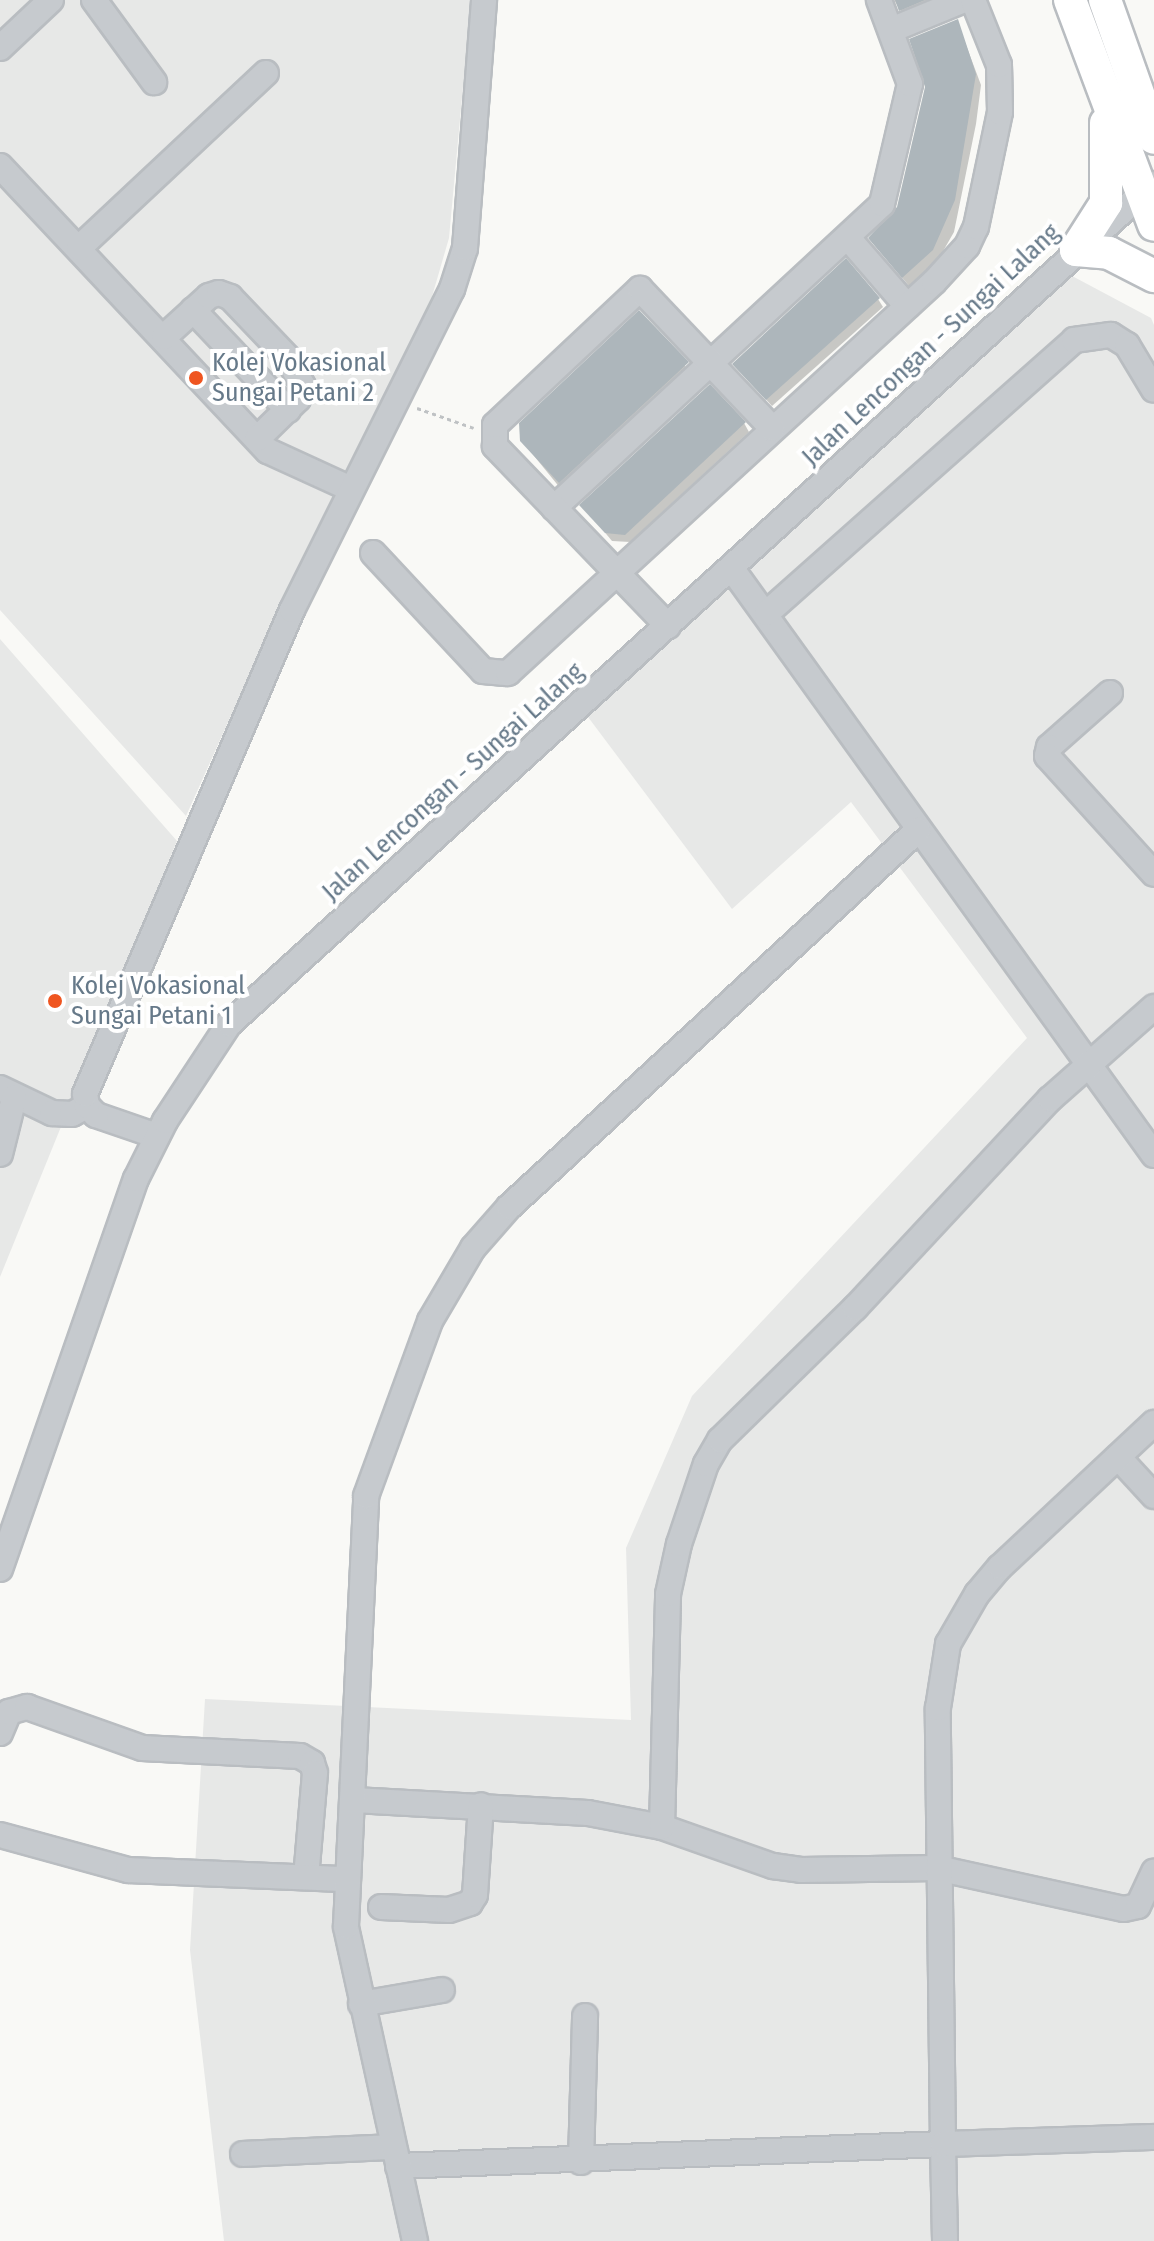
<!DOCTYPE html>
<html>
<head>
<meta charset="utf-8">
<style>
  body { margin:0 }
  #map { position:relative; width:1154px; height:2241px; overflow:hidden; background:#f9f9f6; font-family:"Fira Sans Condensed",sans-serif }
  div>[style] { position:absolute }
  .built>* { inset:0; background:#e7e8e7 }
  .shadow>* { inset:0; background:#0003 }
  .building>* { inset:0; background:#adb6bb }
  .path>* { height:3px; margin-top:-1.5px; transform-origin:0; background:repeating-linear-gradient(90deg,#bfc2c4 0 4px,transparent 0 8px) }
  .roads { filter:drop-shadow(2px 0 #b9bdc1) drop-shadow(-2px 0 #b9bdc1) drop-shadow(0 2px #b9bdc1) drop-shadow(0 -2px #b9bdc1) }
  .minor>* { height:24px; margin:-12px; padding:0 12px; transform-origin:12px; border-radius:12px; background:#c6cace }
  .major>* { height:32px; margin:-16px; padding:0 16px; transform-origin:16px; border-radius:16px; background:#fff }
  .dots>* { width:22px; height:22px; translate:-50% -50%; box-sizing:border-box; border:4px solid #fff; border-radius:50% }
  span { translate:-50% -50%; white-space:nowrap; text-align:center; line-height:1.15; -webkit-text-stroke:8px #fff; paint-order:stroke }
  .street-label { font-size:26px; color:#667989 }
  .poi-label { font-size:26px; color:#667989 }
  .left { translate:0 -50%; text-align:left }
</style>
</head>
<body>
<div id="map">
  <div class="built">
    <i style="clip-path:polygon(0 0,471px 0,449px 238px,431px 300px,299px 564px,186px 816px,0 610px)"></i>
    <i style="clip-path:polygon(1059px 269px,1151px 318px,1154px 325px,1154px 2241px,224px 2241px,190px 1950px,205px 1699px,631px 1720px,626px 1548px,692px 1396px,1027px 1038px,851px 802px,732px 909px,576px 701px)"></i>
    <i style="clip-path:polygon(0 639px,177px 841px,0 1277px)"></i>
  </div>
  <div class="shadow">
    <i style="clip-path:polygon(894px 0,947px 0,905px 17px)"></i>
    <i style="clip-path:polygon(957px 21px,981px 85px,976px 124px,954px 232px,938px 260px,909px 286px,870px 238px,898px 208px)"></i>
    <i style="clip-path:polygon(878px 299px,883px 307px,772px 406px,734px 364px)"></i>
    <i style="clip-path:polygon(639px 313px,697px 380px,569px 499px,522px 441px)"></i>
    <i style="clip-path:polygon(744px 423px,749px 432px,630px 542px,612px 541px,582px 505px)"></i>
  </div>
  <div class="building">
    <i style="clip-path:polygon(895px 0,925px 0,899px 11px)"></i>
    <i style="clip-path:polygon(958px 19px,976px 74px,955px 200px,933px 250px,902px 278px,868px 238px,897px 207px,925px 87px,909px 39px)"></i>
    <i style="clip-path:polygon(846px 258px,880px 298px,766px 400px,732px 364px)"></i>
    <i style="clip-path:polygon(639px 310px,689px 362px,559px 483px,520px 441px,519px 423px)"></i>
    <i style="clip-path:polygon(710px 384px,746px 422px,625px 535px,605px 533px,579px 505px)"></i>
  </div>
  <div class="path">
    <i style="left:417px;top:408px;width:60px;rotate:19.3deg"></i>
  </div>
  <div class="roads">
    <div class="minor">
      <i style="left:94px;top:0;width:102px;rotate:53.8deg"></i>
      <i style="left:891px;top:30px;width:79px;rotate:-22.3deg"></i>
      <i style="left:0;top:48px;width:70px;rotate:-43.3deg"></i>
      <i style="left:0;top:166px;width:391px;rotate:46.8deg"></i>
      <i style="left:268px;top:451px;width:91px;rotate:24.6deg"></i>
      <i style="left:849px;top:239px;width:89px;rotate:49.1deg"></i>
      <i style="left:79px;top:248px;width:256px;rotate:-43.1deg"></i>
      <i style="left:193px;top:310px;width:138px;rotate:46.5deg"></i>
      <i style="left:164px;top:337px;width:61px;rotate:-42.3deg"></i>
      <i style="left:209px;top:296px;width:10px;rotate:-17deg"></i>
      <i style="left:219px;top:293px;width:12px;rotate:20deg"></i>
      <i style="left:230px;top:297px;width:84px;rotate:46.4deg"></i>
      <i style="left:288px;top:358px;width:32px;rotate:62deg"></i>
      <i style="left:303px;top:386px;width:14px;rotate:111deg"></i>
      <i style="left:298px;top:399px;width:57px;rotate:135.7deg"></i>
      <i style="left:554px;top:508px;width:447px;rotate:-42.8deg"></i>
      <i style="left:882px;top:204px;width:123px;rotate:-76.9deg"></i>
      <i style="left:910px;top:84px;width:90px;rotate:-110.3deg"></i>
      <i style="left:373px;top:553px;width:161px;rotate:47deg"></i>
      <i style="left:483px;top:671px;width:25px;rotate:5deg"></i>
      <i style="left:508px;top:673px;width:578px;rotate:-42.55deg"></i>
      <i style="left:934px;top:282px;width:49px;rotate:-47.5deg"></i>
      <i style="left:967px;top:246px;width:21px;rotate:-65deg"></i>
      <i style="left:976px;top:227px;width:117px;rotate:-78.2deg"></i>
      <i style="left:1000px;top:112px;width:47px;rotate:-91.2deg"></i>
      <i style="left:999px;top:65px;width:70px;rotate:-111.8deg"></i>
      <i style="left:732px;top:569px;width:722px;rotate:54.24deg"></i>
      <i style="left:767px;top:613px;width:411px;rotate:-41.6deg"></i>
      <i style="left:1074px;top:340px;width:37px;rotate:-8deg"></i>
      <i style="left:1111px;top:335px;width:19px;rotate:32deg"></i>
      <i style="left:1127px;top:345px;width:52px;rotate:59deg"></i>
      <i style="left:668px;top:626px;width:250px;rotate:-133.9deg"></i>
      <i style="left:495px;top:446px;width:21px;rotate:-90deg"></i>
      <i style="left:495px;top:425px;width:199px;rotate:-43.2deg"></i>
      <i style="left:640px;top:289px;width:192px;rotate:46.5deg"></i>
      <i style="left:1110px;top:693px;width:81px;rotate:138.5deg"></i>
      <i style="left:1049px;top:747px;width:9px;rotate:103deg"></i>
      <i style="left:1047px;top:756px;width:159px;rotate:47.8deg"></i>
      <i style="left:0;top:1088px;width:58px;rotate:25.7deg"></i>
      <i style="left:52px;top:1113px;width:20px;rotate:3deg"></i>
      <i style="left:72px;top:1114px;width:17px;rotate:-28deg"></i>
      <i style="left:157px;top:1136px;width:65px;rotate:-161deg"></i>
      <i style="left:96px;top:1115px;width:13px;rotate:-135deg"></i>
      <i style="left:87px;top:1106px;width:12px;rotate:-99deg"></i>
      <i style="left:85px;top:1094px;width:526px;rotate:-66.84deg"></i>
      <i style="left:292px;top:610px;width:359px;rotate:-63.5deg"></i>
      <i style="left:452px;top:289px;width:43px;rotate:-72.4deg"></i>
      <i style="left:465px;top:248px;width:249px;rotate:-85.6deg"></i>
      <i style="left:0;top:1154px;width:58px;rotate:-76deg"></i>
      <i style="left:1118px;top:1457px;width:53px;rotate:47.3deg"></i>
      <i style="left:0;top:1569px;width:413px;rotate:-70.8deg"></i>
      <i style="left:136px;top:1179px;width:65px;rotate:-63.4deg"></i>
      <i style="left:165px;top:1121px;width:116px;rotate:-56.6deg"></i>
      <i style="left:229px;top:1024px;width:1248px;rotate:-42.3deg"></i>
      <i style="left:0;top:1733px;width:23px;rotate:-67deg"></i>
      <i style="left:9px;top:1712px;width:19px;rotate:-16deg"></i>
      <i style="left:27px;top:1707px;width:122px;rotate:19.6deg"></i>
      <i style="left:142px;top:1748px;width:158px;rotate:2.9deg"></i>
      <i style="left:300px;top:1756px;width:14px;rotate:30deg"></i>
      <i style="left:312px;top:1763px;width:10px;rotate:73deg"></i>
      <i style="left:315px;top:1773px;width:104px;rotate:94.9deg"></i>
      <i style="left:354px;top:1800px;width:234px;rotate:3.2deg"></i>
      <i style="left:588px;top:1813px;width:75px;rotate:10.7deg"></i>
      <i style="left:662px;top:1827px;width:118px;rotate:19.4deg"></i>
      <i style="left:773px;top:1866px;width:28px;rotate:8deg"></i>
      <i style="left:801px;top:1870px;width:136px;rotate:-0.8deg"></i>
      <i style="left:937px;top:1868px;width:191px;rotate:12.4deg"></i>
      <i style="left:1124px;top:1909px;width:14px;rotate:-12deg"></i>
      <i style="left:1138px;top:1906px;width:38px;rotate:-65deg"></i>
      <i style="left:662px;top:1827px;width:233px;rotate:-88.5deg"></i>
      <i style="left:668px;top:1594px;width:51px;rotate:-77.6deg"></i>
      <i style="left:679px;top:1544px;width:84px;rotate:-71.4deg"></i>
      <i style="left:706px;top:1464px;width:28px;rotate:-60deg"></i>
      <i style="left:720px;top:1440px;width:189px;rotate:-44.4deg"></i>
      <i style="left:855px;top:1308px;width:286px;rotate:-47deg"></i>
      <i style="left:1050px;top:1099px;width:139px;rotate:-41.5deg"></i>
      <i style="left:0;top:1835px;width:133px;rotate:15.3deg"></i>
      <i style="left:128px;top:1870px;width:219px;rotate:2.4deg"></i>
      <i style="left:381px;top:1907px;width:68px;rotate:2.5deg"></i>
      <i style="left:449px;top:1910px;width:22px;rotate:-18deg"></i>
      <i style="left:470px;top:1903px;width:9px;rotate:-58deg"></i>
      <i style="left:475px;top:1895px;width:90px;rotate:-86.2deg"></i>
      <i style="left:361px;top:2004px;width:82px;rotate:-9.8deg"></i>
      <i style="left:243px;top:2154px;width:150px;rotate:-2.7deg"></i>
      <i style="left:581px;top:2162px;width:146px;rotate:-88.4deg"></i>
      <i style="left:398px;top:2166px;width:545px;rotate:-2.31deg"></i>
      <i style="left:943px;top:2144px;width:436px;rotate:-90.7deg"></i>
      <i style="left:938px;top:1708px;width:65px;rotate:-81.1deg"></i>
      <i style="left:948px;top:1644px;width:58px;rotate:-59.9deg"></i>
      <i style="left:977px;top:1594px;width:35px;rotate:-50deg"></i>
      <i style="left:1000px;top:1567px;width:211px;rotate:-43.1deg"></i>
      <i style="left:415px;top:2241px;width:322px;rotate:-102.4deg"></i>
      <i style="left:346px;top:1926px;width:430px;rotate:-87.3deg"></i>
      <i style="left:366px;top:1496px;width:186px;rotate:-69.9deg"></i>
      <i style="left:430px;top:1321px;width:85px;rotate:-59.5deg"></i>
      <i style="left:473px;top:1248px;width:55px;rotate:-48.7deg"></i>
      <i style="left:509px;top:1207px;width:556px;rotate:-42.67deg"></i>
      <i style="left:945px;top:2241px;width:97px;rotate:-91.2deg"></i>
      <i style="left:943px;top:2144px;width:211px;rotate:-1.9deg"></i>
    </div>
    <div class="major">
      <i style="left:1070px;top:0;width:240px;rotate:69.5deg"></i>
      <i style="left:1105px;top:0;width:146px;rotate:70.5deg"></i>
      <i style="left:1076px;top:250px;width:56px;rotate:-57.4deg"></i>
      <i style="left:1106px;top:203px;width:80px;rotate:-90deg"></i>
      <i style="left:1076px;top:250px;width:33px;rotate:5deg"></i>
      <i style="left:1109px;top:253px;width:51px;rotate:27.1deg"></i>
    </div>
  </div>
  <div class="dots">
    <i style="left:196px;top:378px;background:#ef5520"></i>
    <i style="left:55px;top:1001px;background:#ef5520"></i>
  </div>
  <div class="street-label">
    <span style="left:931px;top:345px;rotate:-43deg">Jalan Lencongan - Sungai Lalang</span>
    <span style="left:453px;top:782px;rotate:-42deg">Jalan Lencongan - Sungai Lalang</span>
  </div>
  <div class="poi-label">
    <span class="left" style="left:212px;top:378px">Kolej Vokasional<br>Sungai Petani 2</span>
    <span class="left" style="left:71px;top:1001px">Kolej Vokasional<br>Sungai Petani 1</span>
  </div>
</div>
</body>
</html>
